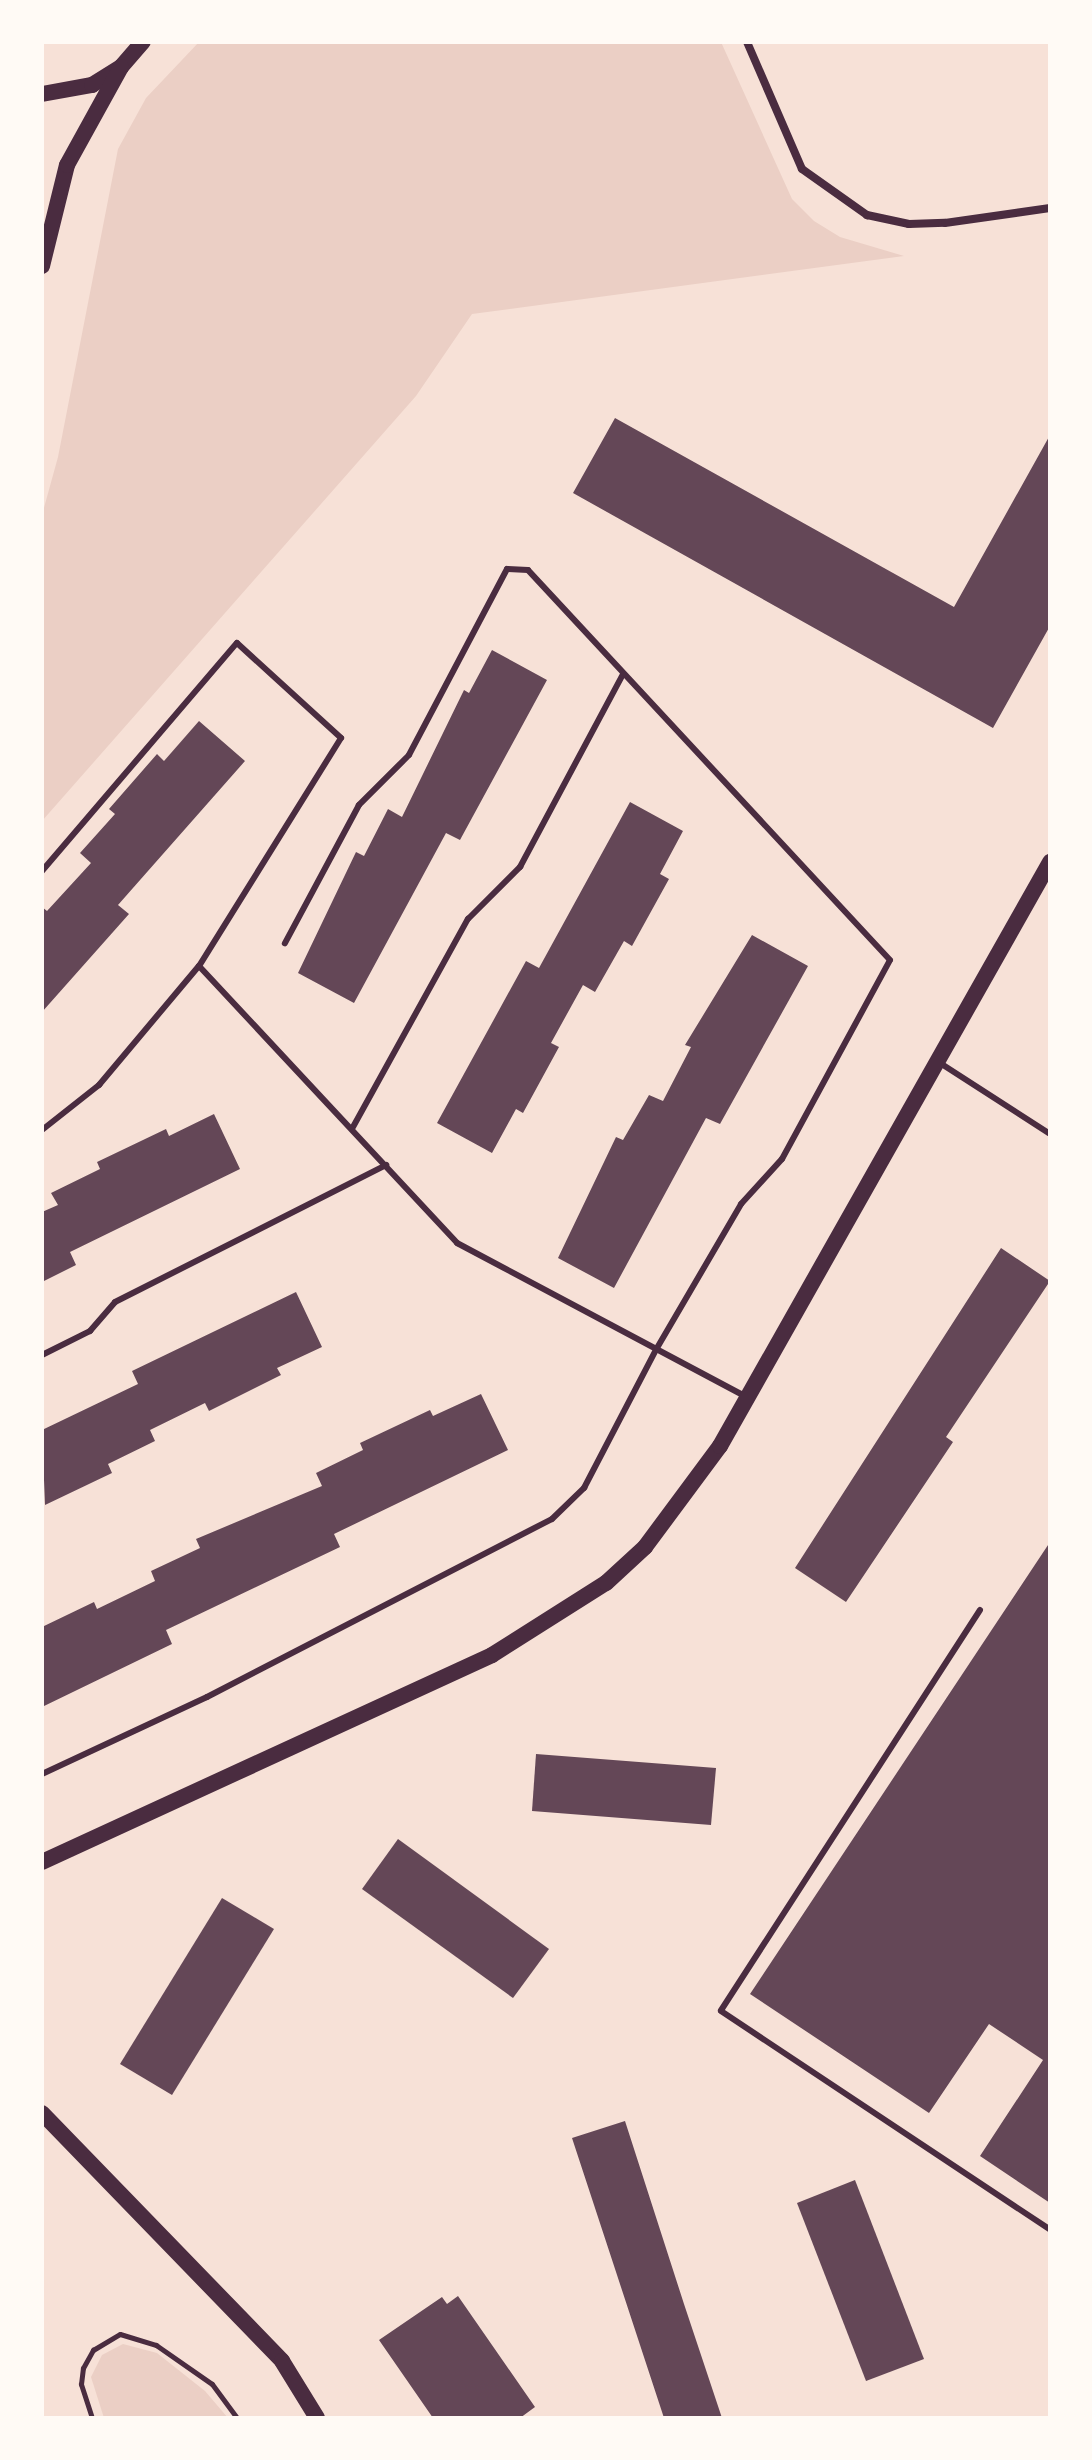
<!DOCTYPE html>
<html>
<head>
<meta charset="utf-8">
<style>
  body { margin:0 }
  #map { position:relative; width:1092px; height:2460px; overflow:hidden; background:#f7e1d7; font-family:Quicksand,sans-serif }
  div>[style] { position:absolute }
  .green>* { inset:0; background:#ebcfc5 }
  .building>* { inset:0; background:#644757 }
  .path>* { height:5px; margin:-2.5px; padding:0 2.5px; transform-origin:2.5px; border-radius:2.5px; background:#4a2c40 }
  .service>* { height:6px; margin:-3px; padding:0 3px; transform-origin:3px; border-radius:3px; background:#4a2c40 }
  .minor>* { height:8px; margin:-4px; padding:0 4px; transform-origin:4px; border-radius:4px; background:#4a2c40 }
  .secondary>* { height:16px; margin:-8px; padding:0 8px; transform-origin:8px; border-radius:8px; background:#4a2c40 }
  span { translate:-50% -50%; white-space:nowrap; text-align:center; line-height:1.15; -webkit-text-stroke:8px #fffaf5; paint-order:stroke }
  .frame { position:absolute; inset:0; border:44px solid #fffaf5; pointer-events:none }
</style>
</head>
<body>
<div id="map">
  <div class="green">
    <i style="clip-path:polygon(199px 42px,721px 42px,792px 199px,814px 221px,840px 237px,904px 256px,472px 314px,416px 396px,42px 821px,42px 515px,58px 457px,118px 149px,146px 98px)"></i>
    <i style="clip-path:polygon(123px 2344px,157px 2353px,205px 2391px,228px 2418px,104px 2418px,91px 2377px,102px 2355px)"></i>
  </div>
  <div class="building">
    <i style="clip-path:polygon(615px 418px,954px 607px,1050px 435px,1050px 626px,993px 728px,573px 493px)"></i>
    <i style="clip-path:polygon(492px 650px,547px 680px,460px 840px,446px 833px,354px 1003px,298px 973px,356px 852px,364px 856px,388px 809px,402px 817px,464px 690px,469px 693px)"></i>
    <i style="clip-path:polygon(199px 721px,245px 761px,118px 905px,129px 914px,42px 1012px,42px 907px,47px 911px,91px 863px,80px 853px,115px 814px,109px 809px,157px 754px,164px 761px)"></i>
    <i style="clip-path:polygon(630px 802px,683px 831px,660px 874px,669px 879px,632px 946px,624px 941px,595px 992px,583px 985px,551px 1043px,559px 1047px,523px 1113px,516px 1109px,492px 1153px,437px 1123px,526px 961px,539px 968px)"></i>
    <i style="clip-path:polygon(752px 935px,808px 966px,720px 1124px,706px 1118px,614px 1288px,558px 1258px,616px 1137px,623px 1140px,649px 1095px,663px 1101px,691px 1047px,685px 1045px)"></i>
    <i style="clip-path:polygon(214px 1114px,240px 1169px,70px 1252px,76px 1265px,42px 1282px,42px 1212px,58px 1205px,51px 1193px,100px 1169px,97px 1162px,166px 1129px,169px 1136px)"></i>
    <i style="clip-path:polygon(1001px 1248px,1050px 1281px,946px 1437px,953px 1442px,846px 1602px,795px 1568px)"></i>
    <i style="clip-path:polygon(296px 1292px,322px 1347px,277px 1368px,281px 1375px,209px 1411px,205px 1403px,150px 1430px,155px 1441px,108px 1464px,112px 1473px,45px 1505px,42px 1430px,138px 1384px,132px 1371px)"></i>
    <i style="clip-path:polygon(481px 1394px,508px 1450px,334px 1534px,340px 1547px,166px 1630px,172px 1644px,42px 1707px,42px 1627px,94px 1602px,97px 1609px,155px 1581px,151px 1571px,200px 1548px,196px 1539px,322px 1486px,316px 1473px,363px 1450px,360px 1443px,430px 1410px,433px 1416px)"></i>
    <i style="clip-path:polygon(1050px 1542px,1050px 2203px,980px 2156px,1043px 2060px,989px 2024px,929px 2113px,750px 1994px)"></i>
    <i style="clip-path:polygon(536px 1754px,716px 1768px,711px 1825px,532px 1811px)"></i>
    <i style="clip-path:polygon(398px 1839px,549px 1949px,513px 1998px,362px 1889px)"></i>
    <i style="clip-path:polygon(222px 1898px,274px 1929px,172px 2095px,120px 2064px)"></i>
    <i style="clip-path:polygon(625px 2121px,684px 2304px,722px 2418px,664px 2418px,572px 2138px)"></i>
    <i style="clip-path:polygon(855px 2180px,924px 2359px,866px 2381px,797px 2203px)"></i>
    <i style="clip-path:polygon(458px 2296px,535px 2407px,520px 2418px,433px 2418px,379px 2340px,442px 2297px,447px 2304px)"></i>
  </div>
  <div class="path">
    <i style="left:92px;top:2418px;width:36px;rotate:-108deg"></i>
    <i style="left:81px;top:2384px;width:16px;rotate:-83deg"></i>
    <i style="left:83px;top:2368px;width:21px;rotate:-61deg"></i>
    <i style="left:93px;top:2350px;width:31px;rotate:-31deg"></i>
    <i style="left:120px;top:2334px;width:38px;rotate:17deg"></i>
    <i style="left:156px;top:2345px;width:68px;rotate:34.9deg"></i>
    <i style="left:212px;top:2384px;width:42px;rotate:53.7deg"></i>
  </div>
  <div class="service">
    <i style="left:42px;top:871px;width:300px;rotate:-49.5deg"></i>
    <i style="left:237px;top:643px;width:141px;rotate:42.4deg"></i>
    <i style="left:341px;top:738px;width:269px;rotate:121.9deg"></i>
    <i style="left:940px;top:1063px;width:131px;rotate:32.8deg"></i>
    <i style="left:353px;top:1127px;width:238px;rotate:-61.1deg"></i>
    <i style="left:468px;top:919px;width:74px;rotate:-45deg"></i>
    <i style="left:520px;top:867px;width:219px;rotate:-61.9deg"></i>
    <i style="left:42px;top:1130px;width:73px;rotate:-38.3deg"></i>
    <i style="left:99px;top:1085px;width:155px;rotate:-50deg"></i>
    <i style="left:199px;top:966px;width:379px;rotate:47deg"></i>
    <i style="left:457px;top:1243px;width:328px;rotate:28deg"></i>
    <i style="left:42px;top:1355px;width:54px;rotate:-26.6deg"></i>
    <i style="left:90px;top:1331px;width:38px;rotate:-49deg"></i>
    <i style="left:115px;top:1302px;width:304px;rotate:-26.8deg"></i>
    <i style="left:980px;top:1610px;width:477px;rotate:122.9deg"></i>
    <i style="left:721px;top:2011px;width:395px;rotate:33.6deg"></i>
    <i style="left:42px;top:1774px;width:182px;rotate:-25deg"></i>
    <i style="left:207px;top:1697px;width:388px;rotate:-27.3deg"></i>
    <i style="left:552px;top:1519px;width:45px;rotate:-44.1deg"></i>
    <i style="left:584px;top:1488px;width:158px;rotate:-62.5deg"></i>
    <i style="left:657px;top:1348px;width:167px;rotate:-59.7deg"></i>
    <i style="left:741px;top:1204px;width:61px;rotate:-47.7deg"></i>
    <i style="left:782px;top:1159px;width:226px;rotate:-61.5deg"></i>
    <i style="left:890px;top:960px;width:532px;rotate:-132.87deg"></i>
    <i style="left:528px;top:570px;width:21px;rotate:-177deg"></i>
    <i style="left:507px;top:569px;width:210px;rotate:117.8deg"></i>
    <i style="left:409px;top:755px;width:71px;rotate:135deg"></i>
    <i style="left:359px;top:805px;width:157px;rotate:118.2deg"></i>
  </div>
  <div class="minor">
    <i style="left:747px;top:42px;width:138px;rotate:66.6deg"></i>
    <i style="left:802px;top:169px;width:80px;rotate:35.3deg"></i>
    <i style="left:867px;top:215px;width:43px;rotate:12.1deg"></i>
    <i style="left:909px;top:224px;width:36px;rotate:-2deg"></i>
    <i style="left:945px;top:223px;width:106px;rotate:-8.1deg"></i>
  </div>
  <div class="secondary">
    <i style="left:42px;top:94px;width:51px;rotate:-10.2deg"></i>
    <i style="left:92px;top:85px;width:34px;rotate:-32deg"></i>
    <i style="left:121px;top:67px;width:33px;rotate:-49deg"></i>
    <i style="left:42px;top:266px;width:104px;rotate:-76.1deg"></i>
    <i style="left:67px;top:165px;width:112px;rotate:-61.1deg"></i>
    <i style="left:42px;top:1862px;width:495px;rotate:-24.7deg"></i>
    <i style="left:492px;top:1655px;width:135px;rotate:-32.3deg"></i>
    <i style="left:606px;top:1583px;width:53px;rotate:-42.7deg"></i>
    <i style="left:645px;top:1547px;width:126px;rotate:-53.4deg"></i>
    <i style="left:720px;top:1446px;width:671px;rotate:-60.53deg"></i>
    <i style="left:42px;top:2113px;width:345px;rotate:45.9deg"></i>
    <i style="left:282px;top:2361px;width:67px;rotate:58.4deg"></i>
  </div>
  <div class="frame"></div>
</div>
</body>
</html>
